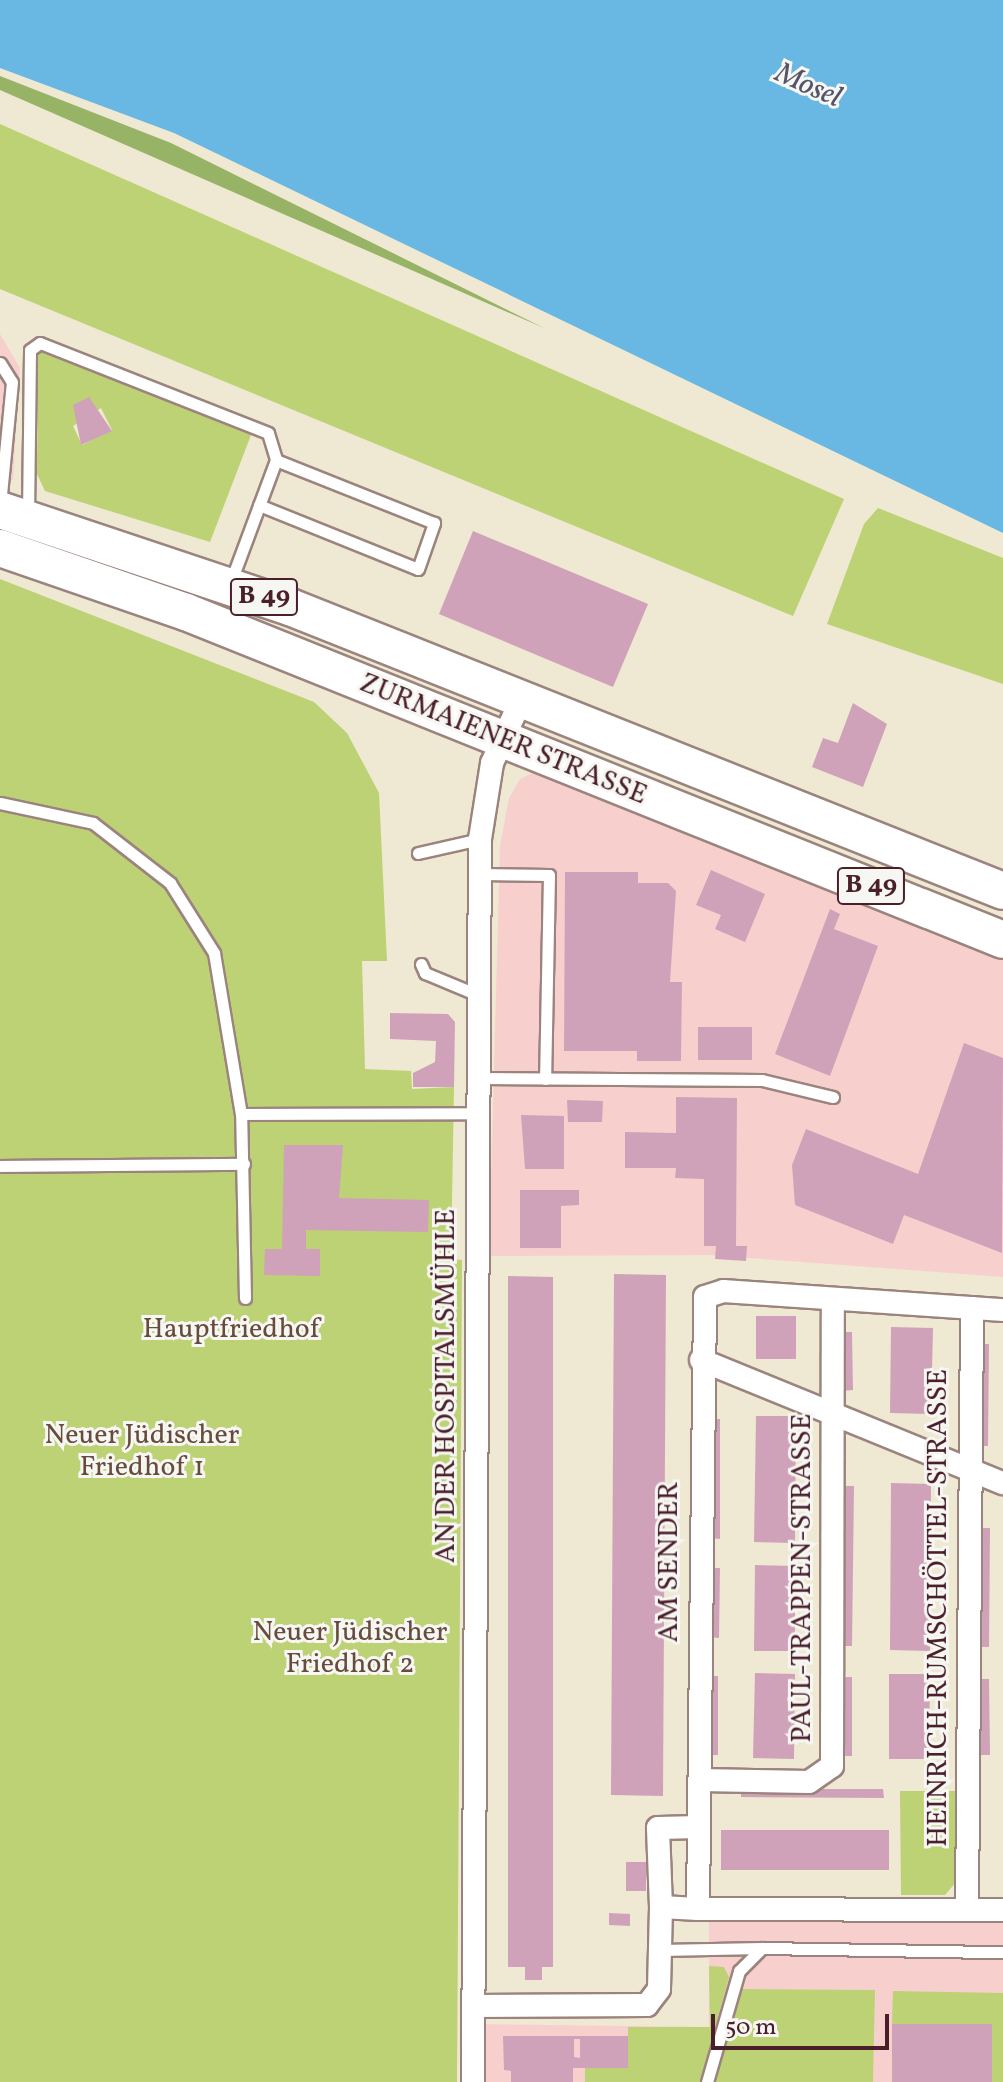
<!DOCTYPE html>
<html>
<head>
<meta charset="utf-8">
<style>
  body { margin:0 }
  #map { position:relative; width:1003px; height:2082px; overflow:hidden; background:#efe8d2; font-family:Vollkorn,serif }
  div>[style] { position:absolute }
  .built>* { inset:0; background:#f7d0ce }
  .green>* { inset:0; background:#bdd175 }
  .forest>* { inset:0; background:#96b366 }
  .water>* { inset:0; background:#69b7e3 }
  .building>* { inset:0; background:#d0a2ba }
  .roads { filter:drop-shadow(2px 0 #9c847e) drop-shadow(-2px 0 #9c847e) drop-shadow(0 2px #9c847e) drop-shadow(0 -2px #9c847e) }
  .lane>* { height:11px; margin:-5.5px; padding:0 5.5px; transform-origin:5.5px; border-radius:5.5px; background:#fff }
  .street>* { height:22px; margin:-11px; padding:0 11px; transform-origin:11px; border-radius:11px; background:#fff }
  .primary>* { height:36px; margin:-18px; padding:0 18px; transform-origin:18px; border-radius:18px; background:#fff }
  span { translate:-50% -50%; white-space:nowrap; text-align:center; line-height:1.15; -webkit-text-stroke:6px #f6f6f2; paint-order:stroke }
  .shield-label span { padding:2px 6px; background:#f6f6f2; border:2px solid; border-radius:6px; -webkit-text-stroke-width:0 }
  .shield-label { font-size:26px; color:#4a1f2b; font-weight:700 }
  .street-label { font-size:28px; color:#4a1f2b }
  .park-label { font-size:28px; color:#674c3e }
  .water-label { font-size:30px; color:#55546b; font-style:italic }
  .scale { position:absolute; left:711px; top:2014px; width:178px; height:36px; box-sizing:border-box; border:4px solid #4a1f2b; border-top:0; padding-left:10px; font-size:24px; line-height:28px; white-space:nowrap; color:#4a1f2b; -webkit-text-stroke:6px #f6f6f2; paint-order:stroke }
</style>
</head>
<body>
<div id="map">
  <div class="built">
    <i style="clip-path:polygon(0 334px,20px 368px,13px 480px,0 477px)"></i>
    <i style="clip-path:polygon(539px 770px,1003px 954px,1003px 1277px,709px 1255px,489px 1256px,500px 846px,509px 798px,520px 779px)"></i>
    <i style="clip-path:polygon(709px 1920px,1003px 1921px,1003px 2082px,473px 2082px,473px 2024px,709px 2027px)"></i>
  </div>
  <div class="green">
    <i style="clip-path:polygon(0 124px,844px 499px,793px 616px,0 289px)"></i>
    <i style="clip-path:polygon(evenodd,38px 350px,251px 435px,210px 542px,45px 491px,37px 474px,38px 350px,101px 408px,112px 430px,82px 445px,73px 426px,101px 408px)"></i>
    <i style="clip-path:polygon(878px 508px,1003px 558px,1003px 684px,827px 624px,864px 524px)"></i>
    <i style="clip-path:polygon(0 579px,314px 702px,347px 733px,379px 793px,387px 961px,362px 961px,365px 1069px,411px 1071px,412px 1089px,454px 1087px,451px 1259px,462px 1260px,457px 2082px,0 2082px)"></i>
    <i style="clip-path:polygon(900px 1791px,956px 1791px,957px 1881px,945px 1895px,901px 1895px)"></i>
    <i style="clip-path:polygon(709px 1966px,724px 1967px,729px 1977px,700px 2082px,585px 2082px,585px 2068px,628px 2068px,628px 2027px,710px 2027px)"></i>
    <i style="clip-path:polygon(740px 1989px,875px 1990px,873px 2082px,714px 2082px)"></i>
    <i style="clip-path:polygon(893px 1991px,1003px 1993px,1003px 2082px,992px 2082px,992px 2024px,892px 2024px)"></i>
  </div>
  <div class="forest">
    <i style="clip-path:polygon(0 76px,171px 143px,544px 328px,0 90px)"></i>
  </div>
  <div class="water">
    <i style="clip-path:polygon(0 0,1003px 0,1003px 533px,174px 133px,0 68px)"></i>
  </div>
  <div class="building">
    <i style="clip-path:polygon(89px 397px,112px 431px,81px 445px,73px 405px)"></i>
    <i style="clip-path:polygon(473px 531px,648px 604px,613px 687px,439px 614px)"></i>
    <i style="clip-path:polygon(853px 703px,887px 724px,863px 787px,812px 767px,823px 738px,838px 743px)"></i>
    <i style="clip-path:polygon(711px 870px,765px 894px,745px 942px,715px 929px,721px 915px,696px 905px)"></i>
    <i style="clip-path:polygon(565px 872px,638px 872px,638px 883px,668px 883px,676px 891px,670px 982px,682px 982px,681px 1061px,637px 1061px,637px 1051px,564px 1051px)"></i>
    <i style="clip-path:polygon(830px 909px,840px 914px,834px 929px,878px 946px,830px 1076px,775px 1054px)"></i>
    <i style="clip-path:polygon(390px 1013px,448px 1014px,455px 1022px,454px 1087px,413px 1087px,413px 1073px,435px 1062px,436px 1041px,390px 1039px)"></i>
    <i style="clip-path:polygon(698px 1027px,752px 1027px,752px 1060px,698px 1060px)"></i>
    <i style="clip-path:polygon(964px 1043px,1003px 1058px,1002px 1253px,904px 1215px,893px 1244px,795px 1205px,792px 1165px,806px 1129px,918px 1174px)"></i>
    <i style="clip-path:polygon(676px 1097px,737px 1098px,736px 1246px,747px 1246px,746px 1261px,715px 1259px,716px 1246px,704px 1246px,704px 1179px,675px 1178px,676px 1168px,625px 1168px,625px 1132px,676px 1133px)"></i>
    <i style="clip-path:polygon(567px 1100px,603px 1101px,602px 1122px,568px 1122px)"></i>
    <i style="clip-path:polygon(521px 1115px,564px 1116px,564px 1169px,525px 1169px)"></i>
    <i style="clip-path:polygon(284px 1145px,343px 1145px,339px 1198px,429px 1200px,428px 1232px,306px 1230px,306px 1249px,320px 1249px,320px 1276px,264px 1275px,265px 1249px,282px 1249px)"></i>
    <i style="clip-path:polygon(520px 1190px,579px 1190px,579px 1205px,561px 1206px,561px 1248px,520px 1248px)"></i>
    <i style="clip-path:polygon(614px 1274px,666px 1275px,663px 1796px,611px 1795px)"></i>
    <i style="clip-path:polygon(508px 1276px,553px 1277px,553px 1967px,542px 1967px,542px 1980px,525px 1980px,525px 1967px,508px 1967px)"></i>
    <i style="clip-path:polygon(756px 1316px,796px 1316px,796px 1359px,756px 1359px)"></i>
    <i style="clip-path:polygon(891px 1327px,933px 1328px,931px 1414px,890px 1413px)"></i>
    <i style="clip-path:polygon(843px 1332px,852px 1332px,853px 1390px,843px 1391px)"></i>
    <i style="clip-path:polygon(979px 1344px,989px 1344px,988px 1446px,979px 1446px)"></i>
    <i style="clip-path:polygon(756px 1416px,796px 1416px,795px 1543px,754px 1542px)"></i>
    <i style="clip-path:polygon(710px 1419px,720px 1419px,720px 1539px,709px 1538px)"></i>
    <i style="clip-path:polygon(891px 1483px,931px 1484px,930px 1651px,890px 1650px)"></i>
    <i style="clip-path:polygon(844px 1486px,854px 1486px,852px 1646px,842px 1646px)"></i>
    <i style="clip-path:polygon(980px 1528px,990px 1528px,989px 1647px,979px 1647px)"></i>
    <i style="clip-path:polygon(755px 1565px,795px 1566px,795px 1651px,754px 1651px)"></i>
    <i style="clip-path:polygon(709px 1568px,720px 1568px,719px 1638px,709px 1637px)"></i>
    <i style="clip-path:polygon(755px 1673px,795px 1674px,794px 1759px,753px 1758px)"></i>
    <i style="clip-path:polygon(889px 1674px,930px 1674px,929px 1759px,889px 1759px)"></i>
    <i style="clip-path:polygon(709px 1676px,718px 1676px,718px 1755px,708px 1755px)"></i>
    <i style="clip-path:polygon(842px 1677px,852px 1677px,852px 1756px,842px 1756px)"></i>
    <i style="clip-path:polygon(979px 1679px,989px 1679px,990px 1755px,979px 1755px)"></i>
    <i style="clip-path:polygon(741px 1789px,883px 1789px,884px 1798px,741px 1797px)"></i>
    <i style="clip-path:polygon(721px 1830px,889px 1830px,889px 1870px,721px 1870px)"></i>
    <i style="clip-path:polygon(626px 1862px,646px 1862px,646px 1891px,626px 1891px)"></i>
    <i style="clip-path:polygon(609px 1913px,630px 1914px,630px 1926px,609px 1925px)"></i>
    <i style="clip-path:polygon(892px 2024px,992px 2024px,992px 2082px,892px 2082px)"></i>
    <i style="clip-path:polygon(evenodd,503px 2036px,628px 2036px,628px 2068px,573px 2068px,573px 2082px,511px 2082px,511px 2071px,504px 2070px,503px 2036px,574px 2039px,580px 2039px,580px 2058px,574px 2057px,574px 2039px)"></i>
  </div>
  <div class="roads">
    <div class="lane">
      <i style="left:0;top:363px;width:22px;rotate:58deg"></i>
      <i style="left:12px;top:382px;width:124px;rotate:95.6deg"></i>
      <i style="left:259px;top:505px;width:171px;rotate:21.9deg"></i>
      <i style="left:418px;top:569px;width:49px;rotate:-70.8deg"></i>
      <i style="left:434px;top:523px;width:170px;rotate:-158.3deg"></i>
      <i style="left:28px;top:515px;width:165px;rotate:-89.3deg"></i>
      <i style="left:30px;top:350px;width:12px;rotate:-35deg"></i>
      <i style="left:40px;top:343px;width:245px;rotate:21.5deg"></i>
      <i style="left:268px;top:433px;width:28px;rotate:73deg"></i>
      <i style="left:276px;top:460px;width:132px;rotate:110.4deg"></i>
      <i style="left:0;top:803px;width:95px;rotate:12.1deg"></i>
      <i style="left:93px;top:823px;width:98px;rotate:37.9deg"></i>
      <i style="left:170px;top:883px;width:83px;rotate:57.8deg"></i>
      <i style="left:214px;top:953px;width:163px;rotate:80.5deg"></i>
      <i style="left:418px;top:853px;width:64px;rotate:-12.7deg"></i>
      <i style="left:480px;top:874px;width:69px;rotate:0.8deg"></i>
      <i style="left:549px;top:875px;width:204px;rotate:91.1deg"></i>
      <i style="left:421px;top:964px;width:10px;rotate:66deg"></i>
      <i style="left:425px;top:973px;width:57px;rotate:22.5deg"></i>
      <i style="left:478px;top:1078px;width:284px;rotate:0.4deg"></i>
      <i style="left:762px;top:1080px;width:73px;rotate:13.5deg"></i>
      <i style="left:0;top:1166px;width:244px;rotate:-0.5deg"></i>
      <i style="left:245px;top:1298px;width:184px;rotate:-91.2deg"></i>
      <i style="left:241px;top:1114px;width:238px;rotate:-0.2deg"></i>
      <i style="left:660px;top:1950px;width:102px;rotate:-1.1deg"></i>
      <i style="left:707px;top:2082px;width:116px;rotate:-73.9deg"></i>
      <i style="left:739px;top:1971px;width:33px;rotate:-45deg"></i>
      <i style="left:762px;top:1948px;width:241px;rotate:1deg"></i>
    </div>
    <div class="street">
      <i style="left:701px;top:1360px;width:326px;rotate:22.2deg"></i>
      <i style="left:700px;top:1780px;width:109px;rotate:1.1deg"></i>
      <i style="left:809px;top:1782px;width:28px;rotate:-35deg"></i>
      <i style="left:832px;top:1766px;width:466px;rotate:-89.9deg"></i>
      <i style="left:661px;top:1907px;width:79px;rotate:-92.2deg"></i>
      <i style="left:658px;top:1828px;width:41px;rotate:-1.4deg"></i>
      <i style="left:698px;top:1909px;width:305px;rotate:0.2deg"></i>
      <i style="left:967px;top:1910px;width:602px;rotate:-89.52deg"></i>
      <i style="left:473px;top:2006px;width:174px;rotate:-0.3deg"></i>
      <i style="left:647px;top:2005px;width:20px;rotate:-53deg"></i>
      <i style="left:659px;top:1989px;width:82px;rotate:-88.6deg"></i>
      <i style="left:661px;top:1907px;width:37px;rotate:3deg"></i>
      <i style="left:698px;top:1909px;width:612px;rotate:-89.34deg"></i>
      <i style="left:705px;top:1297px;width:19px;rotate:-18deg"></i>
      <i style="left:723px;top:1291px;width:281px;rotate:3.9deg"></i>
      <i style="left:473px;top:2082px;width:1243px;rotate:-89.68deg"></i>
      <i style="left:480px;top:839px;width:77px;rotate:-81deg"></i>
      <i style="left:492px;top:763px;width:72px;rotate:-65.2deg"></i>
    </div>
    <div class="primary">
      <i style="left:0;top:510px;width:306px;rotate:18.5deg"></i>
      <i style="left:290px;top:607px;width:767px;rotate:21.72deg"></i>
      <i style="left:0;top:548px;width:197px;rotate:19deg"></i>
      <i style="left:186px;top:612px;width:880px;rotate:21.87deg"></i>
    </div>
  </div>
  <div class="shield-label">
    <span style="left:264px;top:597px">B 49</span>
    <span style="left:871px;top:886px">B 49</span>
  </div>
  <div class="street-label">
    <span style="left:503px;top:740px;rotate:22deg">ZURMAIENER STRASSE</span>
    <span style="left:447px;top:1386px;rotate:-90deg">AN DER HOSPITALSMÜHLE</span>
    <span style="left:670px;top:1562px;rotate:-90deg">AM SENDER</span>
    <span style="left:803px;top:1578px;rotate:-90deg">PAUL-TRAPPEN-STRASSE</span>
    <span style="left:939px;top:1608px;rotate:-90deg">HEINRICH-RUMSCHÖTTEL-STRASSE</span>
  </div>
  <div class="park-label">
    <span style="left:231px;top:1330px">Hauptfriedhof</span>
    <span style="left:142px;top:1452px">Neuer Jüdischer<br>Friedhof 1</span>
    <span style="left:350px;top:1649px">Neuer Jüdischer<br>Friedhof 2</span>
  </div>
  <div class="water-label">
    <span style="left:808px;top:86px;rotate:24deg">Mosel</span>
  </div>
  <div class="scale">50 m</div>
</div>
</body>
</html>
